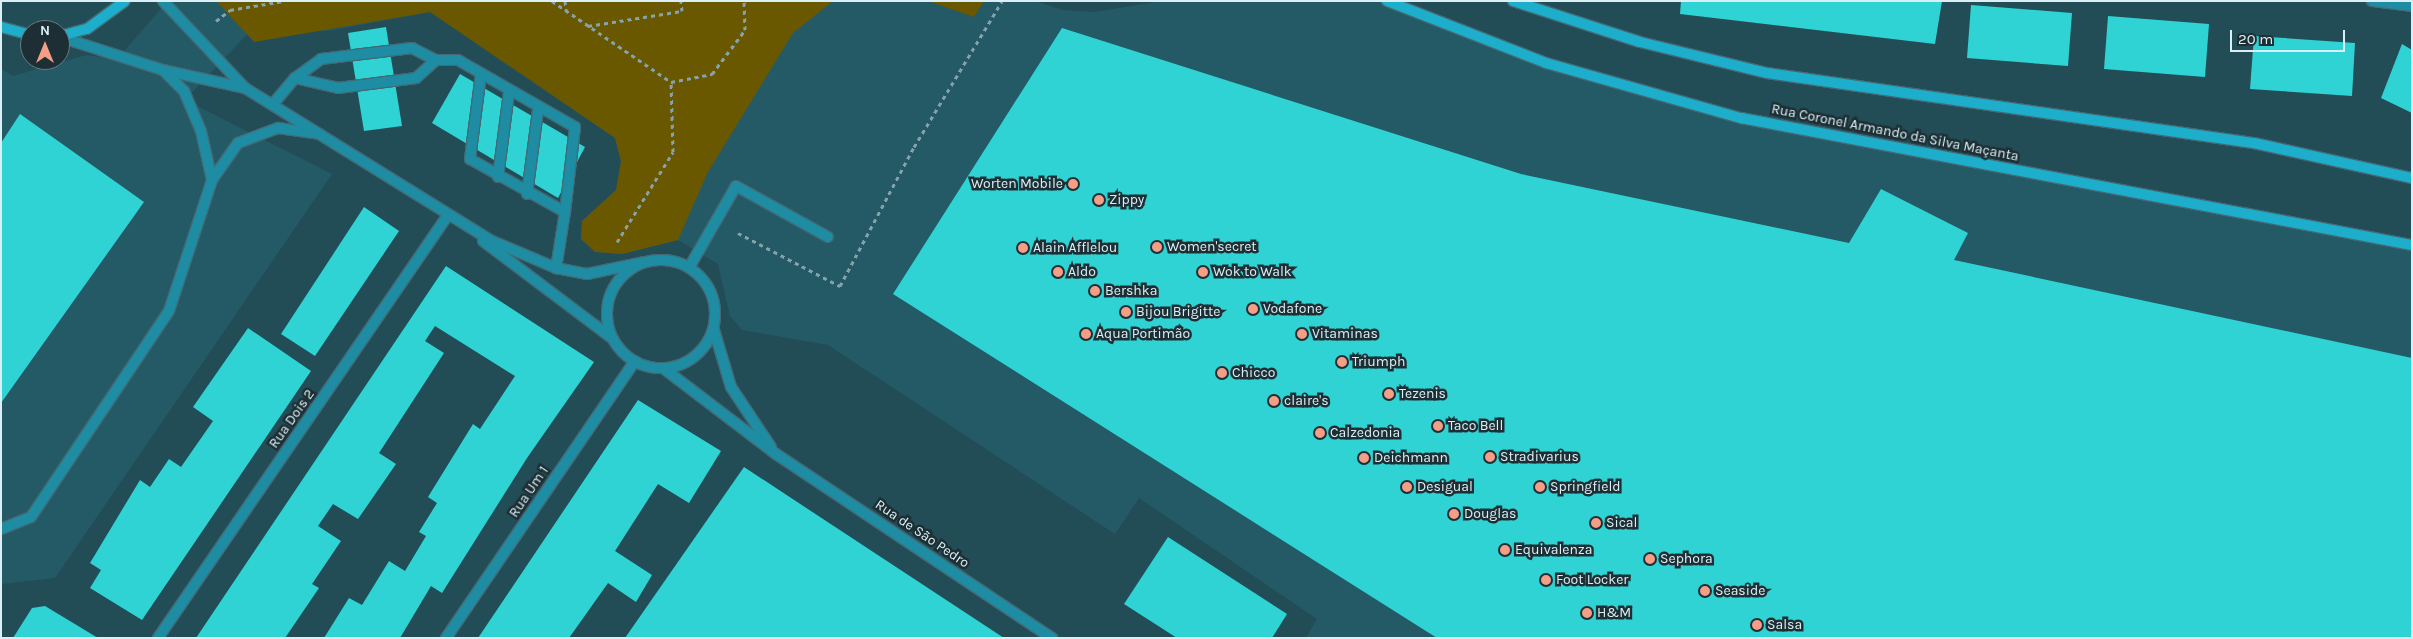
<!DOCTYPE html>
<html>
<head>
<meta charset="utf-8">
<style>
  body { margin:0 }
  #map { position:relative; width:2413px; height:639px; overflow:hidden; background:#224d57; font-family:Karla,sans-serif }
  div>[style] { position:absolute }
  .built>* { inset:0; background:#235a66 }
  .green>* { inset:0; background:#6a5800 }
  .building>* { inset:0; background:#2fd3d4 }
  .path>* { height:3px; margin-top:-1.5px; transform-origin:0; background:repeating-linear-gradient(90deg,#84a3ab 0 4px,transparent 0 8px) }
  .roads { filter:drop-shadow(1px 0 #436a74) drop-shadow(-1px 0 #436a74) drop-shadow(0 1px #436a74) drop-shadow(0 -1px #436a74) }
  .lane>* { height:10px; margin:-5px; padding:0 5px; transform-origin:5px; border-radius:5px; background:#1e8ca3 }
  .street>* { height:10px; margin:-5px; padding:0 5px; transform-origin:5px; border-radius:5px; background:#1e8ca3 }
  .street>.ring { margin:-5px; padding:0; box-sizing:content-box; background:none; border:10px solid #1e8ca3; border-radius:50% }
  .secondary>* { height:10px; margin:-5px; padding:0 5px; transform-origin:5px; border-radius:5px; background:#1daecb }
  .dots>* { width:14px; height:14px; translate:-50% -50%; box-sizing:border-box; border:2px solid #1d2f34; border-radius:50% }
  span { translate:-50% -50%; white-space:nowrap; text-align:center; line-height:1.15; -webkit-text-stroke:5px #1d2f34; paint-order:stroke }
  .street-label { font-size:14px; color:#daf0f6 }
  .poi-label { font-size:14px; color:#daf0f6 }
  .right { translate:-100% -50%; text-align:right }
  .left { translate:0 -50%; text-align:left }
  .frame { position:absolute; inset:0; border:2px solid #daf0f6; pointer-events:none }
  .north { position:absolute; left:20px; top:20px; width:50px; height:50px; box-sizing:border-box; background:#1d2f34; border:1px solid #697c82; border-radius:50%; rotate:0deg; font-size:14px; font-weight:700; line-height:20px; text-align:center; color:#daf0f6 }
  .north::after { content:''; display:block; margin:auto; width:18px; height:22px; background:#f49e87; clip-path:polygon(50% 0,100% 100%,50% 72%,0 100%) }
  .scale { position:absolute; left:2230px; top:30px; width:115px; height:22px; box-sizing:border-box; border:2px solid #daf0f6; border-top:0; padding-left:6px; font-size:15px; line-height:18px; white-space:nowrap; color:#daf0f6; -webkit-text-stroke:4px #1d2f34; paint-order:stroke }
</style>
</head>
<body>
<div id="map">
  <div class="built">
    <i style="clip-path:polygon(168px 1px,1035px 1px,1062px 10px,1095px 12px,1162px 1px,1387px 1px,1546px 63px,1741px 118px,2412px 246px,2412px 638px,1306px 638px,1317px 619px,1139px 498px,1115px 534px,828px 345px,742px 330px,730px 316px,718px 264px,678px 240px,622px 254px,595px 252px,581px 239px,582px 221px,616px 190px,621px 161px,615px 138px,430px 12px,328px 31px,254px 27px,185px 100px,332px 174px,55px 578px,1px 584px,1px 69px,13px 76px,86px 55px,117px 59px)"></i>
  </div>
  <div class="green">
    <i style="clip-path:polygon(216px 1px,833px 1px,793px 33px,708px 172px,678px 240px,622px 254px,595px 252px,581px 239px,582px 221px,616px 190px,621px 161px,615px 138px,430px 12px,254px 42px)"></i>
    <i style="clip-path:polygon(928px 1px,984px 1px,974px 17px)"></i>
  </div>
  <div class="building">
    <i style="clip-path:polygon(1681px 1px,1942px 1px,1935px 44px,1680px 14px)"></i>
    <i style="clip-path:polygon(1971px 5px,2072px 13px,2068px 66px,1967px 58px)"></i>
    <i style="clip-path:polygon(2108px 16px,2209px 24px,2205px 77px,2104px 69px)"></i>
    <i style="clip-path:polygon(386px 27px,402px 126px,364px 131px,348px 33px)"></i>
    <i style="clip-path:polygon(1062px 28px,1521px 174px,1849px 243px,1881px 189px,1968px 233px,1954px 260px,2412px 358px,2412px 638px,1437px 638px,893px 294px)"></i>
    <i style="clip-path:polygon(2254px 36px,2355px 43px,2352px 96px,2250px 89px)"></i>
    <i style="clip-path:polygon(2402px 44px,2412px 50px,2412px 113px,2381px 98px)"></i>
    <i style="clip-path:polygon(460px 74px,585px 147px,558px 198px,432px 123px)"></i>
    <i style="clip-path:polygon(20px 114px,144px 202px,1px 403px,1px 143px)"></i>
    <i style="clip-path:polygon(364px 207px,399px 231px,315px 356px,281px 334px)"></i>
    <i style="clip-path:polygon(446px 266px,594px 362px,527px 458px,442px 593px,431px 586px,400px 638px,324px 638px,349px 598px,362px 605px,389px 561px,405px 571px,426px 536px,419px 532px,437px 503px,428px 497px,473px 424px,480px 429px,515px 376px,435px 326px,425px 341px,444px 353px,379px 453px,396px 464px,358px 519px,333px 504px,318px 526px,341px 541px,312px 584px,319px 588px,285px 638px,196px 638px)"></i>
    <i style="clip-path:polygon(248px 328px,311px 371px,142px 620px,90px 588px,101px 570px,90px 563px,140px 480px,150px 487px,169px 459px,181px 467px,213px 421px,193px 407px)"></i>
    <i style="clip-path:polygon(638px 400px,721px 451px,689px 503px,658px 484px,615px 551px,652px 575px,636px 602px,608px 583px,569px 638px,478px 638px)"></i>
    <i style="clip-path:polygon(744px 467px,1004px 638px,625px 638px)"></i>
    <i style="clip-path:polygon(1168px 537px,1287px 614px,1272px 638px,1177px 638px,1124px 604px)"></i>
    <i style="clip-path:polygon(45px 606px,98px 638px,13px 638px,32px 608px)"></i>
  </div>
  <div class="path">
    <i style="left:552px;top:1px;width:144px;rotate:34.2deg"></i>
    <i style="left:671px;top:82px;width:42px;rotate:-11deg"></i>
    <i style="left:712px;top:74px;width:55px;rotate:-53.1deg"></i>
    <i style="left:745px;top:30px;width:29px;rotate:-92deg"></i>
    <i style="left:565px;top:1px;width:10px;rotate:84deg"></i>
    <i style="left:216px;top:21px;width:18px;rotate:-38deg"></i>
    <i style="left:230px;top:10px;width:54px;rotate:-9.6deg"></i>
    <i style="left:588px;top:26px;width:95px;rotate:-9.1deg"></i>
    <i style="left:682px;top:11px;width:10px;rotate:-96deg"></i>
    <i style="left:738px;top:233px;width:115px;rotate:27.5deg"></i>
    <i style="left:840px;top:286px;width:157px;rotate:-62deg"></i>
    <i style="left:914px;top:147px;width:170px;rotate:-58.9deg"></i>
    <i style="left:617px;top:242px;width:106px;rotate:-58.1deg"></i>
    <i style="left:673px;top:152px;width:70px;rotate:-91.6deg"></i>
  </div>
  <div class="roads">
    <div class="lane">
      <i style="left:163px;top:70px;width:30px;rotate:45deg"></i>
      <i style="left:184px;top:91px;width:43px;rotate:67deg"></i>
      <i style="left:201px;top:131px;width:50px;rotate:77.3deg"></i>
      <i style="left:212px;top:180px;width:45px;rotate:-54.9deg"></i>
      <i style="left:238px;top:143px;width:43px;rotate:-20.6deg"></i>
      <i style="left:278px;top:128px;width:42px;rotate:8.1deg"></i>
      <i style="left:481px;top:74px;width:86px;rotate:97.4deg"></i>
      <i style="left:470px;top:159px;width:109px;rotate:29.2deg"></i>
      <i style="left:565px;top:212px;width:57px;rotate:99.1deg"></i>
      <i style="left:295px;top:78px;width:44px;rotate:13.1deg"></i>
      <i style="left:338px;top:88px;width:79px;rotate:-7.3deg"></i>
      <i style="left:416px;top:78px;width:27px;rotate:-42deg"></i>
      <i style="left:273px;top:104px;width:34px;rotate:-50deg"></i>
      <i style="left:295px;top:78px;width:32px;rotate:-36deg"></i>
      <i style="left:321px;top:59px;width:92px;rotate:-6.9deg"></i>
      <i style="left:412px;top:48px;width:27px;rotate:27deg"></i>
      <i style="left:436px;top:60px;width:22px"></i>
      <i style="left:458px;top:60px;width:135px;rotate:29.8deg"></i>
      <i style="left:575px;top:127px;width:86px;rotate:96.7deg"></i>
      <i style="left:498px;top:177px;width:86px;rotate:-82.6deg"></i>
      <i style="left:527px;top:194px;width:85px;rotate:-82.5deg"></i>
      <i style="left:690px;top:266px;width:92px;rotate:-60.1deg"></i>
      <i style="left:736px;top:186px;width:105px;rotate:29deg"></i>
      <i style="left:1px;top:529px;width:32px;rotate:-22deg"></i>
      <i style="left:31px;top:517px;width:248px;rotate:-56.2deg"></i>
      <i style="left:169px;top:311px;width:138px;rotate:-71.8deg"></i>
    </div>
    <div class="street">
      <i style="left:163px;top:1px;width:120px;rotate:46.7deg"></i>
      <i style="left:245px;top:88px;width:288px;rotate:31.8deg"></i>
      <i style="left:490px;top:240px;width:72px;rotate:23deg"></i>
      <i style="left:556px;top:268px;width:32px;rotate:11deg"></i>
      <i style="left:587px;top:274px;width:58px;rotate:-11.9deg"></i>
      <i style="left:2372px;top:1px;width:40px;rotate:7.1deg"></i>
      <i style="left:60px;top:37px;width:108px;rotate:17.8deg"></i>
      <i style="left:163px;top:70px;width:83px;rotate:12.5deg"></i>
      <i style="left:483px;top:241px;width:163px;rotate:37deg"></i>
      <i class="ring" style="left:607px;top:260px;width:98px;height:98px"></i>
      <i style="left:714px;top:330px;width:59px;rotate:73.4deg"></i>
      <i style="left:731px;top:387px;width:72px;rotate:56.3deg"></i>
      <i style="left:663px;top:368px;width:142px;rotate:37.3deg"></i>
      <i style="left:776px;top:454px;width:332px;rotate:33.7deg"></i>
      <i style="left:158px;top:638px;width:513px;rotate:-55.57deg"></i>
      <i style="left:446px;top:638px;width:335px;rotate:-55.7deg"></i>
    </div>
    <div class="secondary">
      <i style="left:1387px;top:1px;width:171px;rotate:21.3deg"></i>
      <i style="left:1546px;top:63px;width:203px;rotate:15.8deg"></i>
      <i style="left:1741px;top:118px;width:683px;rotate:10.72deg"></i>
      <i style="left:1513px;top:1px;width:133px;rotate:17.9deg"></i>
      <i style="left:1640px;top:42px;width:131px;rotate:13.7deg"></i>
      <i style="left:1767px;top:73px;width:492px;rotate:8.2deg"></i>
      <i style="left:2254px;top:143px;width:162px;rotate:12.5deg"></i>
      <i style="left:1px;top:27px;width:30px;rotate:15deg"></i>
      <i style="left:60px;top:36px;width:28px;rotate:-15deg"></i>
      <i style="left:87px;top:29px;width:47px;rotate:-36.4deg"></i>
    </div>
  </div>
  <div class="dots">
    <i style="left:1073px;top:184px;background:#f49e87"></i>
    <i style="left:1099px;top:200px;background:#f49e87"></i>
    <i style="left:1157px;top:247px;background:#f49e87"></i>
    <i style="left:1023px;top:248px;background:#f49e87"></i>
    <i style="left:1058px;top:272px;background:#f49e87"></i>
    <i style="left:1203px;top:272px;background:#f49e87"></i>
    <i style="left:1095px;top:291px;background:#f49e87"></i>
    <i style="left:1253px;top:309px;background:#f49e87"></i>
    <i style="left:1126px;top:312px;background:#f49e87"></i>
    <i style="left:1086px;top:334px;background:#f49e87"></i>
    <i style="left:1302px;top:334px;background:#f49e87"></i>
    <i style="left:1342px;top:362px;background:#f49e87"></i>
    <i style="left:1222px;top:373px;background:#f49e87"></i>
    <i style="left:1389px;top:394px;background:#f49e87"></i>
    <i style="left:1274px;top:401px;background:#f49e87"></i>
    <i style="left:1438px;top:426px;background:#f49e87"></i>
    <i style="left:1320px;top:433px;background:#f49e87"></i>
    <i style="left:1490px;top:457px;background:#f49e87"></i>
    <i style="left:1364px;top:458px;background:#f49e87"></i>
    <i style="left:1407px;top:487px;background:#f49e87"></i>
    <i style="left:1540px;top:487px;background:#f49e87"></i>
    <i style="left:1454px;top:514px;background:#f49e87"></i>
    <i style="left:1596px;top:523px;background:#f49e87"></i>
    <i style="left:1505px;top:550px;background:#f49e87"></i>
    <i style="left:1650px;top:559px;background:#f49e87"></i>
    <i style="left:1546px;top:580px;background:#f49e87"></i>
    <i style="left:1705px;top:591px;background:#f49e87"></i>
    <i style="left:1587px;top:613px;background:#f49e87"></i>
    <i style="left:1757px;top:625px;background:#f49e87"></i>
  </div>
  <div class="street-label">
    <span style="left:1895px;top:133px;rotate:11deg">Rua Coronel Armando da Silva Maçanta</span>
    <span style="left:292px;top:419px;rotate:-55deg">Rua Dois 2</span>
    <span style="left:529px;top:492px;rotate:-56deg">Rua Um 1</span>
    <span style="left:922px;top:534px;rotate:34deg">Rua de São Pedro</span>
  </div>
  <div class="poi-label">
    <span class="right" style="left:1063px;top:184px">Worten Mobile</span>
    <span class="left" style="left:1109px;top:200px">Zippy</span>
    <span class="left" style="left:1167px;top:247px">Women'secret</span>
    <span class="left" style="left:1033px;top:248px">Alain Afflelou</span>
    <span class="left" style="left:1068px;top:272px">Aldo</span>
    <span class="left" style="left:1213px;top:272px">Wok to Walk</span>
    <span class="left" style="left:1105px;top:291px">Bershka</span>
    <span class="left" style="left:1263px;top:309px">Vodafone</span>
    <span class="left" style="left:1136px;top:312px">Bijou Brigitte</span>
    <span class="left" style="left:1096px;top:334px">Aqua Portimão</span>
    <span class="left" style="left:1312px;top:334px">Vitaminas</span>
    <span class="left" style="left:1352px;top:362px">Triumph</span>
    <span class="left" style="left:1232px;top:373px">Chicco</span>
    <span class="left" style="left:1399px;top:394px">Tezenis</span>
    <span class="left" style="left:1284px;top:401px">claire's</span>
    <span class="left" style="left:1448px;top:426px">Taco Bell</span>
    <span class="left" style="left:1330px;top:433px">Calzedonia</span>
    <span class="left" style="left:1500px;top:457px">Stradivarius</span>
    <span class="left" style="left:1374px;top:458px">Deichmann</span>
    <span class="left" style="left:1417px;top:487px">Desigual</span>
    <span class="left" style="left:1550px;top:487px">Springfield</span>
    <span class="left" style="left:1464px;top:514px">Douglas</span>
    <span class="left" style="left:1606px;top:523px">Sical</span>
    <span class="left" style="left:1515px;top:550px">Equivalenza</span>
    <span class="left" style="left:1660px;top:559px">Sephora</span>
    <span class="left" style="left:1556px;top:580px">Foot Locker</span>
    <span class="left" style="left:1715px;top:591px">Seaside</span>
    <span class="left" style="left:1597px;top:613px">H&amp;M</span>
    <span class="left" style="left:1767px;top:625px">Salsa</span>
  </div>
  <div class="frame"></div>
  <div class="north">N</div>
  <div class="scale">20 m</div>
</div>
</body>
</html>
